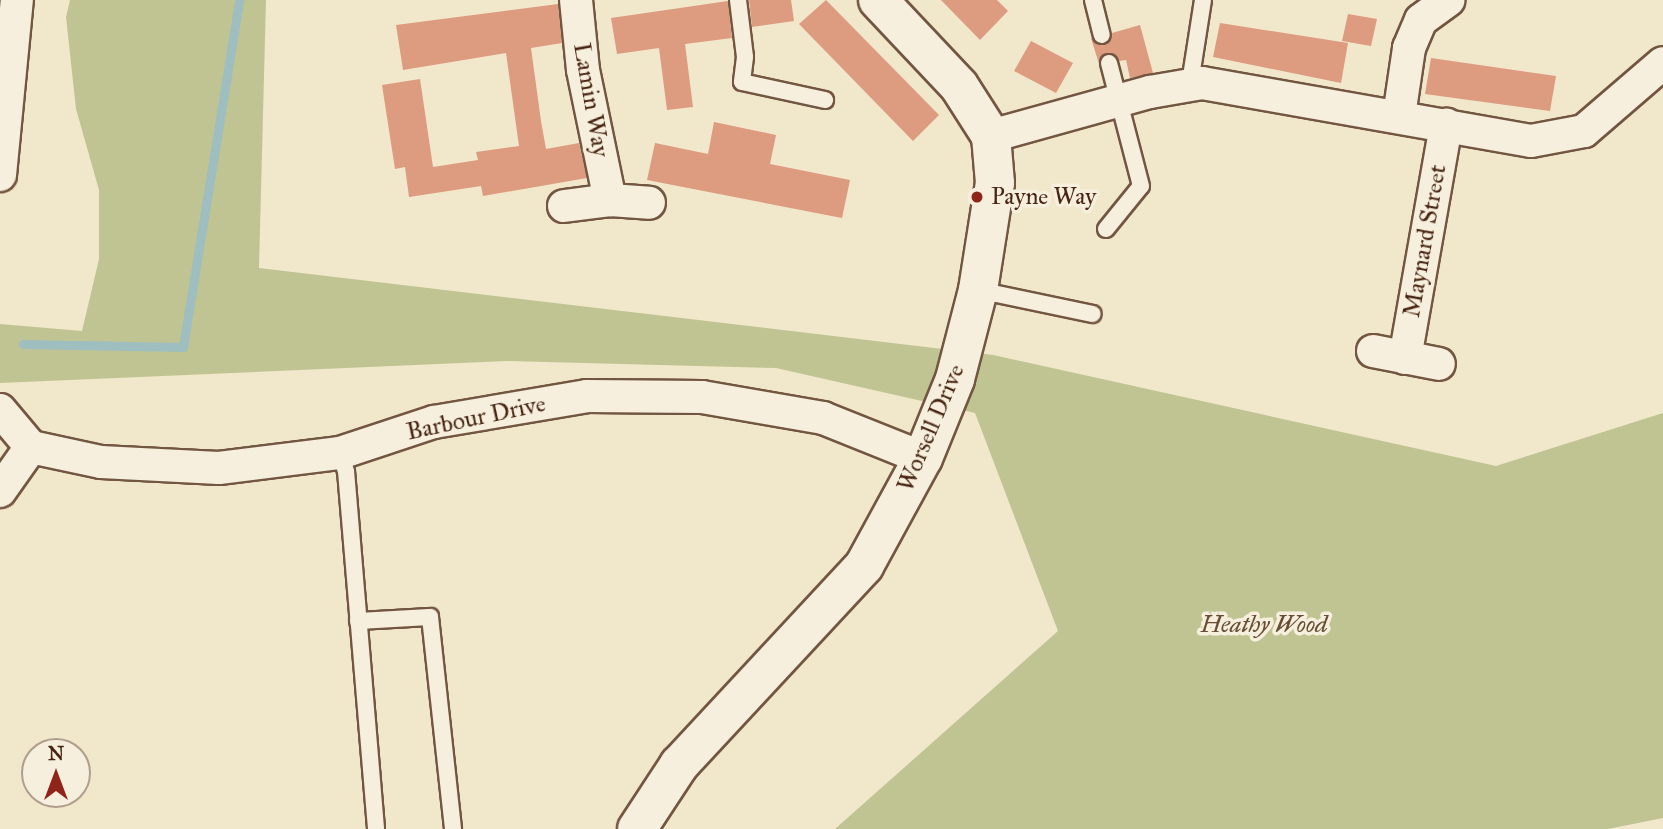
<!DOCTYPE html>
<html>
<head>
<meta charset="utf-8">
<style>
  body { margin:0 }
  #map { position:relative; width:1663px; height:829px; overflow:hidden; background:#f1e7cb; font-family:"IM FELL Great Primer",serif }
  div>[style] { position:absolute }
  .green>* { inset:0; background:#c0c493 }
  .stream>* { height:9px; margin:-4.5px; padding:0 4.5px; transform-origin:4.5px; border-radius:4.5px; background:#9ebec0 }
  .building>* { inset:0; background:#dd9b80 }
  .roads { filter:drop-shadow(2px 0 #725641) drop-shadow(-2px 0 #725641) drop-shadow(0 2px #725641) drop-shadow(0 -2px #725641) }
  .service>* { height:16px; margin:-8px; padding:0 8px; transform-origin:8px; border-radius:8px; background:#f6efdd }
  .minor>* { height:32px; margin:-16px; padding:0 16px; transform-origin:16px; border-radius:16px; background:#f6efdd }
  .tertiary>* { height:38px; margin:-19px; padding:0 19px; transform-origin:19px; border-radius:19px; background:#f6efdd }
  .dots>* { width:19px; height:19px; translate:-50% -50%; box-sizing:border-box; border:4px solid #f6efdd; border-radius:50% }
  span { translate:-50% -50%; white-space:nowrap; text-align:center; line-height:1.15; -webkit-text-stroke:7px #f6efdd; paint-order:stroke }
  .street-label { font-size:24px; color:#482513 }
  .poi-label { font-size:24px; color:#482513 }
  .left { translate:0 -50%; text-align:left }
  .park-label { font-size:24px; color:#664d33; font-style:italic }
  .north { position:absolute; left:21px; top:738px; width:70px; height:70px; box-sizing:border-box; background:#f6efdd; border:2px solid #b09e8c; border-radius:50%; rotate:0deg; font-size:19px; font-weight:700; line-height:28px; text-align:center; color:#482513 }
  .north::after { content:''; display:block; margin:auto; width:24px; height:32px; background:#8f2418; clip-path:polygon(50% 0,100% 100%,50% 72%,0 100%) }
</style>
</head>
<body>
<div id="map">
  <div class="green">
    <i style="clip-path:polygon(70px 0,266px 0,259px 268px,993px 355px,1496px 466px,1663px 413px,1663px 818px,1608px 829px,835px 829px,1058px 631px,975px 413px,776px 368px,507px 361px,0 383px,0 324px,82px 331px,99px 259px,99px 190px,76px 109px,66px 17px)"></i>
  </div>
  <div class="stream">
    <i style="left:23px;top:344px;width:160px;rotate:1.1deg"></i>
    <i style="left:183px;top:347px;width:351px;rotate:-80.8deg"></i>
  </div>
  <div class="building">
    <i style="clip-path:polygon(749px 0,791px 0,794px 21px,752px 27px)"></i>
    <i style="clip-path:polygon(826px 0,939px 115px,913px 141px,799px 24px)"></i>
    <i style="clip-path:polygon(941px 0,997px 0,1008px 11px,980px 40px)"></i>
    <i style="clip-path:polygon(728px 1px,732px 38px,685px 44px,693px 107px,667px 110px,659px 48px,617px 54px,611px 18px)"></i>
    <i style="clip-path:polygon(558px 4px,562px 43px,531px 48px,541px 121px,546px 149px,579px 143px,587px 178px,483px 196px,481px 186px,409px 197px,405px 167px,395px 169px,382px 85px,420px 79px,433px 167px,478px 160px,476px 152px,519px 146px,506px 53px,403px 70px,396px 25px)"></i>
    <i style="clip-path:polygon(1348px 14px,1377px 19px,1371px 46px,1342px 41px)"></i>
    <i style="clip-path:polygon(1220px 23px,1348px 43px,1341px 83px,1213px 57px)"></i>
    <i style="clip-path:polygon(1140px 25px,1153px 73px,1130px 78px,1126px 60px,1119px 61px,1111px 53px,1102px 55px,1099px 64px,1091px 38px,1104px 45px,1112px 33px)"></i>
    <i style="clip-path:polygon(1031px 41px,1073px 63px,1056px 93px,1014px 71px)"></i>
    <i style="clip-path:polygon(1431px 58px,1556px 76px,1550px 111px,1425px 94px)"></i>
    <i style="clip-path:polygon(714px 122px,776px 135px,770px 164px,850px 180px,842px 218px,647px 180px,655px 143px,708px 154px)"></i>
  </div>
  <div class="roads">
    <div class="service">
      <i style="left:738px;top:0;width:57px;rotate:83deg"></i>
      <i style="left:745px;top:57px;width:25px;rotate:97deg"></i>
      <i style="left:742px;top:82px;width:85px;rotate:12.2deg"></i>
      <i style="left:1093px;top:0;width:36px;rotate:76deg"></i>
      <i style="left:1190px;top:83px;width:84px;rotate:-81.1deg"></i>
      <i style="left:1106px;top:229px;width:55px;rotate:-50.9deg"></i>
      <i style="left:1141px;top:186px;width:127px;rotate:-104.6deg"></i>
      <i style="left:978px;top:290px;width:117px;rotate:11.8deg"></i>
      <i style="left:340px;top:453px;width:19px;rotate:72deg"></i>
      <i style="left:346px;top:471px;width:359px;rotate:85.2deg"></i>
      <i style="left:358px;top:621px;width:72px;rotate:-3.2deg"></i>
      <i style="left:430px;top:617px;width:213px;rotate:83.8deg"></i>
    </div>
    <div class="minor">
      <i style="left:576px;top:0;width:70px;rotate:84.3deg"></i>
      <i style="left:583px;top:70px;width:133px;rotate:78.3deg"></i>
      <i style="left:1399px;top:116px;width:69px;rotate:-81.6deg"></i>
      <i style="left:1409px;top:48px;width:30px;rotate:-67deg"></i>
      <i style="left:1421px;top:20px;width:34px;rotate:-36deg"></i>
      <i style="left:991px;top:136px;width:165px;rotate:-15.5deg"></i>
      <i style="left:1150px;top:92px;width:53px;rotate:-9.8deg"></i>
      <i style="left:1202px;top:83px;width:334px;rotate:10deg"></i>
      <i style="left:1531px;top:141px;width:54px;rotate:-10.7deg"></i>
      <i style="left:1584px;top:131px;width:104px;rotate:-40.7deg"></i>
      <i style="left:0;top:175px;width:176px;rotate:-84.5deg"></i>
      <i style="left:564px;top:206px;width:46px;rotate:-7.4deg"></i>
      <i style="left:610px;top:200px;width:39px;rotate:4deg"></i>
      <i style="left:1373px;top:351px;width:67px;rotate:11.1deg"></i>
      <i style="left:1405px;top:358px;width:237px;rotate:-80deg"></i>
      <i style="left:0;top:410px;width:48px;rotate:50deg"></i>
      <i style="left:31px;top:447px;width:72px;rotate:12.1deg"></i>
      <i style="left:101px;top:462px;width:118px;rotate:2.9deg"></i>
      <i style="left:219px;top:468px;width:122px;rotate:-7.1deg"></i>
      <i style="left:340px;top:453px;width:99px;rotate:-18.3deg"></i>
      <i style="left:434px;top:422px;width:155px;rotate:-9.6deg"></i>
      <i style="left:587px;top:396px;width:115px;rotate:0.5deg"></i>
      <i style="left:702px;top:397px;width:123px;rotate:9.8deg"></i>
      <i style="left:823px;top:418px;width:108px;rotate:21.8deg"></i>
      <i style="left:0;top:491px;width:54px;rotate:-54.8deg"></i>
    </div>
    <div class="tertiary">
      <i style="left:637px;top:829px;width:77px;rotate:-56.7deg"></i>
      <i style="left:679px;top:765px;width:272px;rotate:-47.1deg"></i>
      <i style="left:864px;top:566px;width:123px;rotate:-61.4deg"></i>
      <i style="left:923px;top:458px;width:85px;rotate:-67.9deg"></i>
      <i style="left:955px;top:379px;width:92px;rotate:-75.5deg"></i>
      <i style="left:978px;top:290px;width:108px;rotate:-81deg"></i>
      <i style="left:995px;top:183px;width:47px;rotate:-94.9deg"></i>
      <i style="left:991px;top:136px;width:59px;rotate:-122.6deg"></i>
      <i style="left:959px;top:86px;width:118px;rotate:-133.3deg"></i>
    </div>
  </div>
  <div class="dots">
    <i style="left:977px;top:197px;background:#8f2418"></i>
  </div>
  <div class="street-label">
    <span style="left:591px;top:100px;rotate:80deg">Lamin Way</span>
    <span style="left:1425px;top:241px;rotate:-80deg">Maynard Street</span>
    <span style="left:476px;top:418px;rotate:-12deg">Barbour Drive</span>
    <span style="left:931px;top:428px;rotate:-67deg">Worsell Drive</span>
  </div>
  <div class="poi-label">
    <span class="left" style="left:991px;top:197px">Payne Way</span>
  </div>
  <div class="park-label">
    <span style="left:1264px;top:625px">Heathy Wood</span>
  </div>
  <div class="north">N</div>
</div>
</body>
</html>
